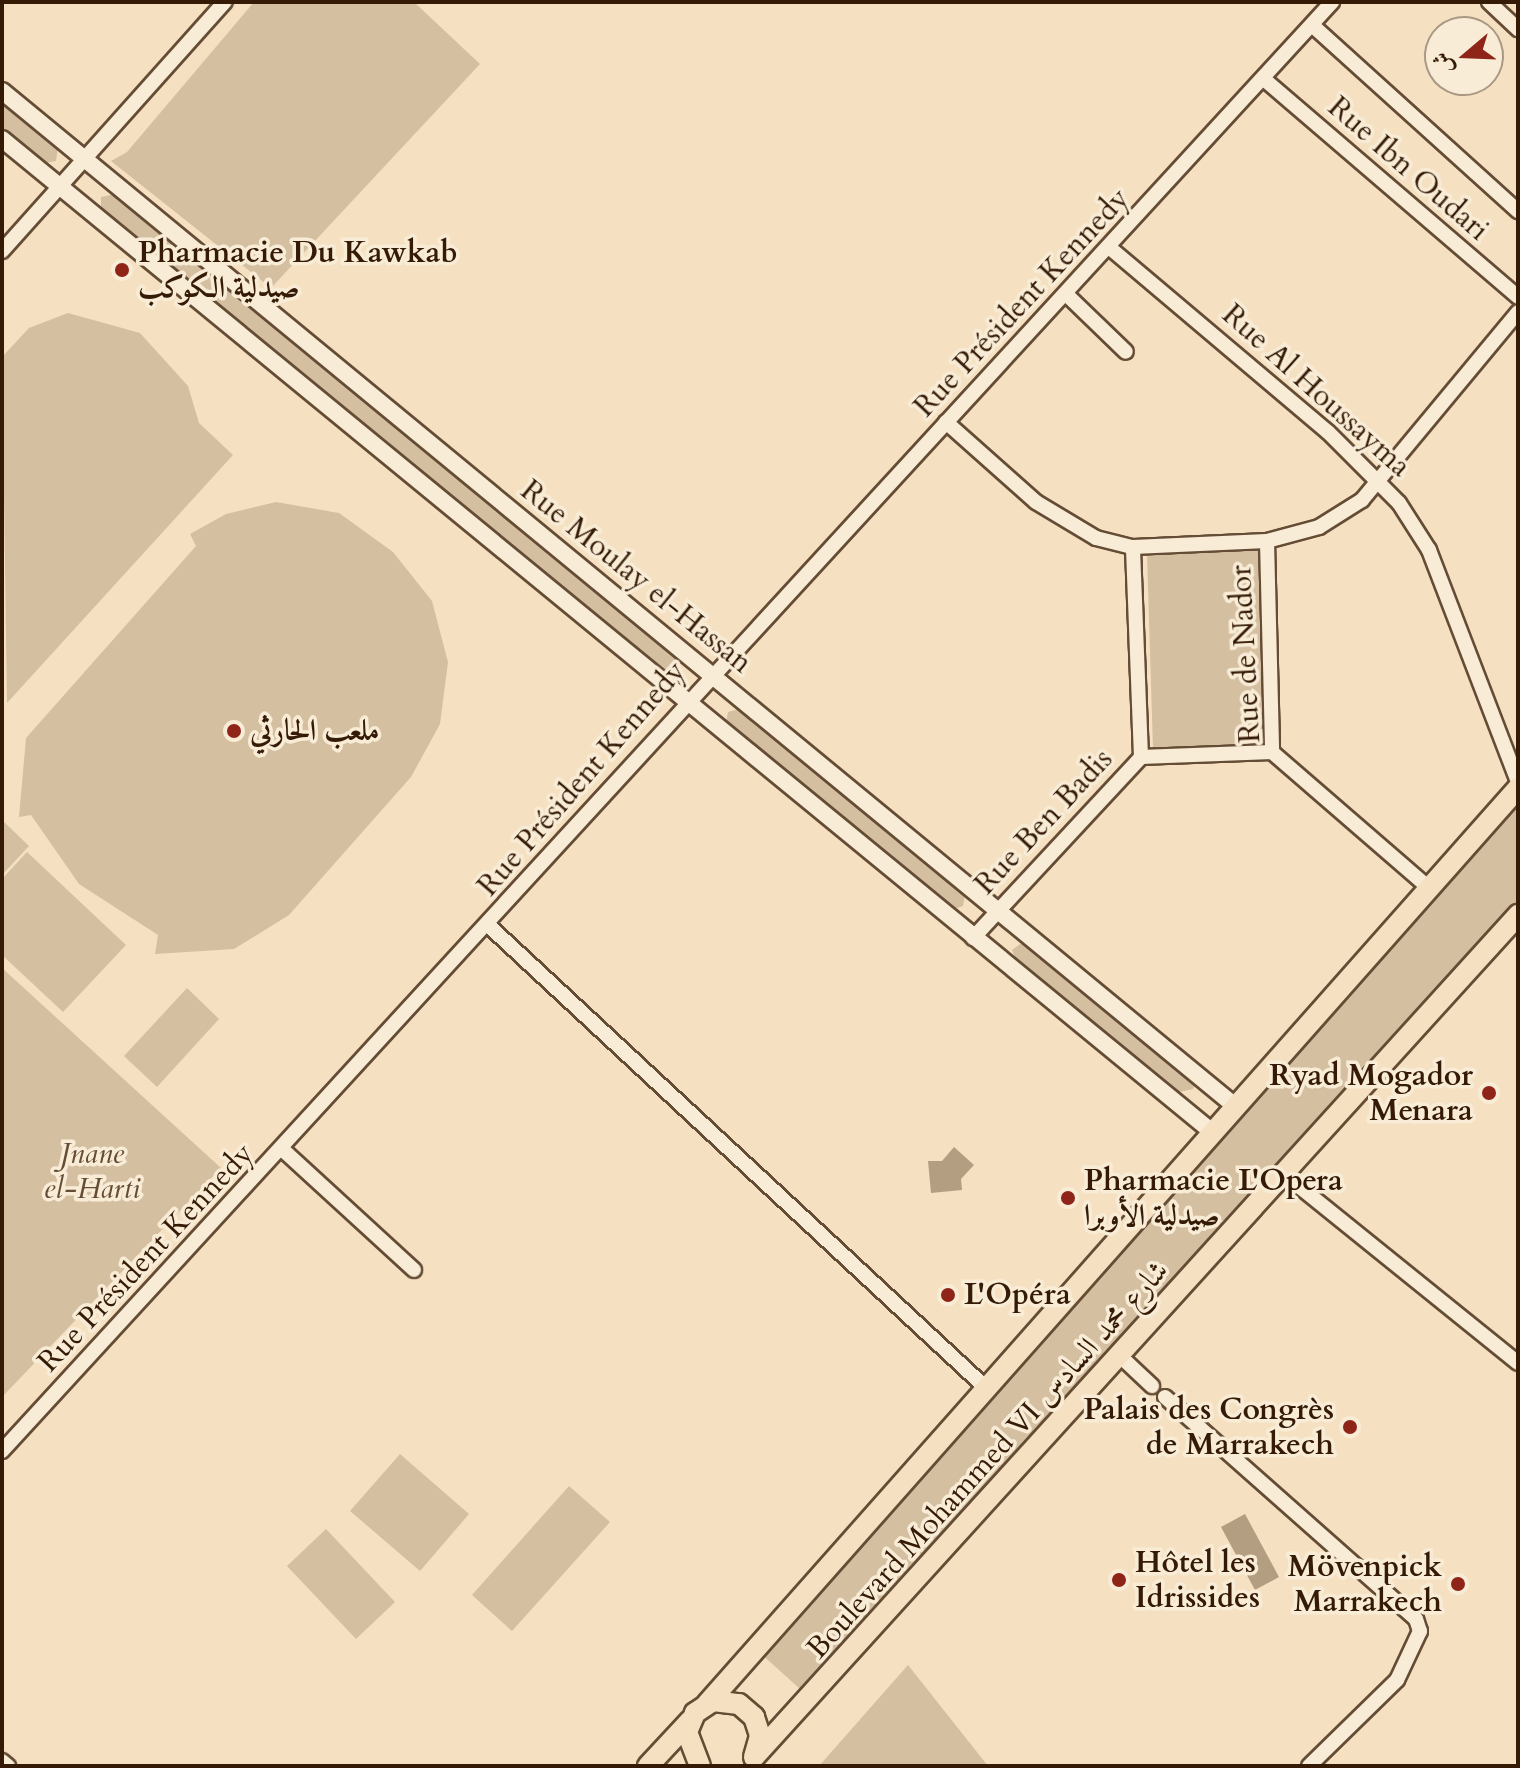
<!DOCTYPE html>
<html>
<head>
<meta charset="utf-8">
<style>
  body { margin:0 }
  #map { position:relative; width:1520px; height:1768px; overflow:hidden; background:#f5e1c1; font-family:Cardo,Amiri,serif }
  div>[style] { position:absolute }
  .green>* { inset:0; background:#d4bfa1 }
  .water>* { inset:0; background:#b49e81 }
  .roads { filter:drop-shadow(2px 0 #654c35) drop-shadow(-2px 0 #654c35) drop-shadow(0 2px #654c35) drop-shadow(0 -2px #654c35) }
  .minor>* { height:14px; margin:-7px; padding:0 7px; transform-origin:7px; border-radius:7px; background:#f8ecd7 }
  .tertiary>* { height:16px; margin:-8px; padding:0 8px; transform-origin:8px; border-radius:8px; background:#f8ecd7 }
  .primary>* { height:20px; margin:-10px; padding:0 10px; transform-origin:10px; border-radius:10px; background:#f5e1c1 }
  .dots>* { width:22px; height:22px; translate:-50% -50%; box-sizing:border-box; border:4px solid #f8ecd7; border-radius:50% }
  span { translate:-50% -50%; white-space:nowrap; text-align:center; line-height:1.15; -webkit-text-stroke:7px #f8ecd7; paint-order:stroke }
  .street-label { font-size:30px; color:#351b06 }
  .poi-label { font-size:30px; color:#351b06; font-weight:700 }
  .left { translate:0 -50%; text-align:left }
  .right { translate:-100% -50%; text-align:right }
  .park-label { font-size:30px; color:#654c34; font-style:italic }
  .frame { position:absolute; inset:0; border:4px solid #351b06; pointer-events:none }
  .north { position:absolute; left:1424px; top:16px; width:80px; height:80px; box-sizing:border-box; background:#f8ecd7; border:2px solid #aa9883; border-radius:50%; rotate:251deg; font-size:22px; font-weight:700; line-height:32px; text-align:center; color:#351b06 }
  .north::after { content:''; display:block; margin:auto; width:28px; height:36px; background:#8f2418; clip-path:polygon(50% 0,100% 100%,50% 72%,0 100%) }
</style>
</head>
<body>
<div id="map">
  <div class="green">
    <i style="clip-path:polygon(254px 2px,414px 2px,480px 64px,271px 288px,111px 161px,127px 152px)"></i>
    <i style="clip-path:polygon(2px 101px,58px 147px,56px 161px,45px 163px,2px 128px)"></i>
    <i style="clip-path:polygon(115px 194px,678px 656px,676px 668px,663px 673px,101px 211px,101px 197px)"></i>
    <i style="clip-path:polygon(68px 313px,140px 333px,188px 386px,199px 423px,233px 455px,7px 703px,2px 357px,29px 328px)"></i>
    <i style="clip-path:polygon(276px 502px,339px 513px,393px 552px,432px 601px,448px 662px,440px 724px,411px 777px,289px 915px,234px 949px,155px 954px,158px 935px,79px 884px,31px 815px,19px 817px,26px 738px,196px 546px,190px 534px,226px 514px)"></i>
    <i style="clip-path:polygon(1259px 544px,1263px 742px,1153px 750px,1147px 554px)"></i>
    <i style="clip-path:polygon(739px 709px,965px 895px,963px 906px,952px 910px,726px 722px,728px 712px)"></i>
    <i style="clip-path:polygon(1518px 806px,1518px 903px,809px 1697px,759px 1652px)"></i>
    <i style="clip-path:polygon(2px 820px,29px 846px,2px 875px)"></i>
    <i style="clip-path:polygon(27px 852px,126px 945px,63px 1012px,2px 955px,2px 879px)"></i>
    <i style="clip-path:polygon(1024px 941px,1195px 1083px,1193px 1089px,1175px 1093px,1018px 964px,1012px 950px)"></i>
    <i style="clip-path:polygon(2px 968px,221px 1168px,2px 1397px)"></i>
    <i style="clip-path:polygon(187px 988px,219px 1019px,157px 1087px,124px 1056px)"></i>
    <i style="clip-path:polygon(400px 1454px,469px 1514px,420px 1571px,350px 1511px)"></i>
    <i style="clip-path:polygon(569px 1486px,610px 1522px,512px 1631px,472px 1595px)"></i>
    <i style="clip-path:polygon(326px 1529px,395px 1602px,356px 1639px,287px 1566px)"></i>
    <i style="clip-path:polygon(908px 1665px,988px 1766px,819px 1766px)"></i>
  </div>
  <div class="water">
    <i style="clip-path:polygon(954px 1147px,974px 1165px,961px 1179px,962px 1190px,931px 1193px,928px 1161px,942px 1161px)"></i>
    <i style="clip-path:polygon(1245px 1514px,1279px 1577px,1255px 1590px,1221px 1527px)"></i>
  </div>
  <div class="roads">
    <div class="minor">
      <i style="left:1489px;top:2px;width:40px;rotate:43deg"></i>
      <i style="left:1312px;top:25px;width:278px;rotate:42.1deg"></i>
      <i style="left:1265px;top:80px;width:333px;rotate:40.6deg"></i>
      <i style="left:1110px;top:248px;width:285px;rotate:40.2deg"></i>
      <i style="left:1328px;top:432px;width:100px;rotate:45deg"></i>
      <i style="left:1399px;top:503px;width:56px;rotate:57.4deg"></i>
      <i style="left:1429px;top:550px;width:248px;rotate:69deg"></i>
      <i style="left:2px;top:251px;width:334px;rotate:-48.2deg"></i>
      <i style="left:1066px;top:294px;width:83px;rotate:44deg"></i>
      <i style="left:946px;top:422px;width:120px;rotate:41.6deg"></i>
      <i style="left:1036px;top:502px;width:70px;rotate:31deg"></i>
      <i style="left:1096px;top:538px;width:38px;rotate:14deg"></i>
      <i style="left:1133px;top:547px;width:134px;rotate:-2.6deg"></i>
      <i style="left:1267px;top:541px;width:54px;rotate:-15.1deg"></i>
      <i style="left:1319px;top:527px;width:51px;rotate:-32.1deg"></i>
      <i style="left:1362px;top:500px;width:244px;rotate:-50.3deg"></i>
      <i style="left:1267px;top:541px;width:211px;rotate:88.6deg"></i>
      <i style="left:1272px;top:752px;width:208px;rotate:40.9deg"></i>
      <i style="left:1141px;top:757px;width:131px;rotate:-2.2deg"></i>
      <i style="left:488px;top:925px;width:679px;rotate:42.91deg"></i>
      <i style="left:973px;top:938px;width:247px;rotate:-47.1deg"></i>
      <i style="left:1141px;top:757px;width:210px;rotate:-92.2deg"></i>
      <i style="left:282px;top:1149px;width:179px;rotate:42.5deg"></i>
      <i style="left:1285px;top:1175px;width:299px;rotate:38.9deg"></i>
      <i style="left:1120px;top:1356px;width:44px;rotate:43.2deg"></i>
      <i style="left:1165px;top:1397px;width:335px;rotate:41.5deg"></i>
      <i style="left:1416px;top:1619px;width:13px;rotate:72deg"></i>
      <i style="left:1420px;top:1631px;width:54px;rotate:115.1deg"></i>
      <i style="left:1397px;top:1680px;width:123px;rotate:135.7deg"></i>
      <i style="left:2px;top:1451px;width:1967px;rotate:-47.45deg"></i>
      <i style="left:2px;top:1761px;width:8px;rotate:40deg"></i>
    </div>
    <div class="tertiary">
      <i style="left:2px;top:91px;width:1597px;rotate:39.46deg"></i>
      <i style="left:2px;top:139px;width:1565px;rotate:39.37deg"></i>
    </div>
    <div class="primary">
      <i style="left:707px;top:1704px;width:1223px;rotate:-48.48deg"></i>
      <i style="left:755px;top:1756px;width:1136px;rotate:-47.78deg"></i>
      <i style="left:648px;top:1766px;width:62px;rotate:-47deg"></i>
      <i style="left:700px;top:1766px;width:36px;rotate:-111deg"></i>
      <i style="left:687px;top:1732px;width:21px;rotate:-67deg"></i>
      <i style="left:695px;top:1713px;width:22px;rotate:-34deg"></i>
      <i style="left:713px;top:1701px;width:26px;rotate:7deg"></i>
      <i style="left:739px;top:1704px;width:20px;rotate:41deg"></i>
      <i style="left:754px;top:1717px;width:20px;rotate:72deg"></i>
      <i style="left:760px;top:1736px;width:22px;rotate:106deg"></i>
    </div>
  </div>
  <div class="dots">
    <i style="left:122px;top:270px;background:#8f2418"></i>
    <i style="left:234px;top:731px;background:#8f2418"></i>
    <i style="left:1489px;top:1093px;background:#8f2418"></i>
    <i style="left:1068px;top:1198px;background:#8f2418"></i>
    <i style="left:948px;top:1295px;background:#8f2418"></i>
    <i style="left:1350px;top:1427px;background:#8f2418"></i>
    <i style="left:1119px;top:1580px;background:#8f2418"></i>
    <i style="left:1458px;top:1584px;background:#8f2418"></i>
  </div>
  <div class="street-label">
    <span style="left:1408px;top:169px;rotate:41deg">Rue Ibn Oudari</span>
    <span style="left:1022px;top:303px;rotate:-47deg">Rue Président Kennedy</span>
    <span style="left:1316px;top:391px;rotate:42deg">Rue Al Houssayma</span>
    <span style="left:636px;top:577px;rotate:39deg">Rue Moulay el-Hassan</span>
    <span style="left:1246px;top:654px;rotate:-93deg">Rue de Nador</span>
    <span style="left:582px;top:779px;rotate:-49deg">Rue Président Kennedy</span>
    <span style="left:1044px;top:822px;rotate:-47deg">Rue Ben Badis</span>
    <span style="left:146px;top:1258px;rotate:-47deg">Rue Président Kennedy</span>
    <span style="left:988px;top:1460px;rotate:-48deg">Boulevard Mohammed VI شارع محمد السادس</span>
  </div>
  <div class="poi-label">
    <span class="left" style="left:138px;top:270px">Pharmacie Du Kawkab<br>صيدلية الكوكب</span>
    <span class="left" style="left:250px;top:731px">ملعب الحارثي</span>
    <span class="right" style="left:1473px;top:1093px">Ryad Mogador<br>Menara</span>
    <span class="left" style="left:1084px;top:1198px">Pharmacie L'Opera<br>صيدلية الأوبرا</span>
    <span class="left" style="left:964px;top:1295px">L'Opéra</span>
    <span class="right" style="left:1334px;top:1427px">Palais des Congrès<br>de Marrakech</span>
    <span class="left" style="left:1135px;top:1580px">Hôtel les<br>Idrissides</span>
    <span class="right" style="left:1442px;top:1584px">Mövenpick<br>Marrakech</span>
  </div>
  <div class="park-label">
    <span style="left:92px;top:1171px">Jnane<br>el-Harti</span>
  </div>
  <div class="frame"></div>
  <div class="north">ش</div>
</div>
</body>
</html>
